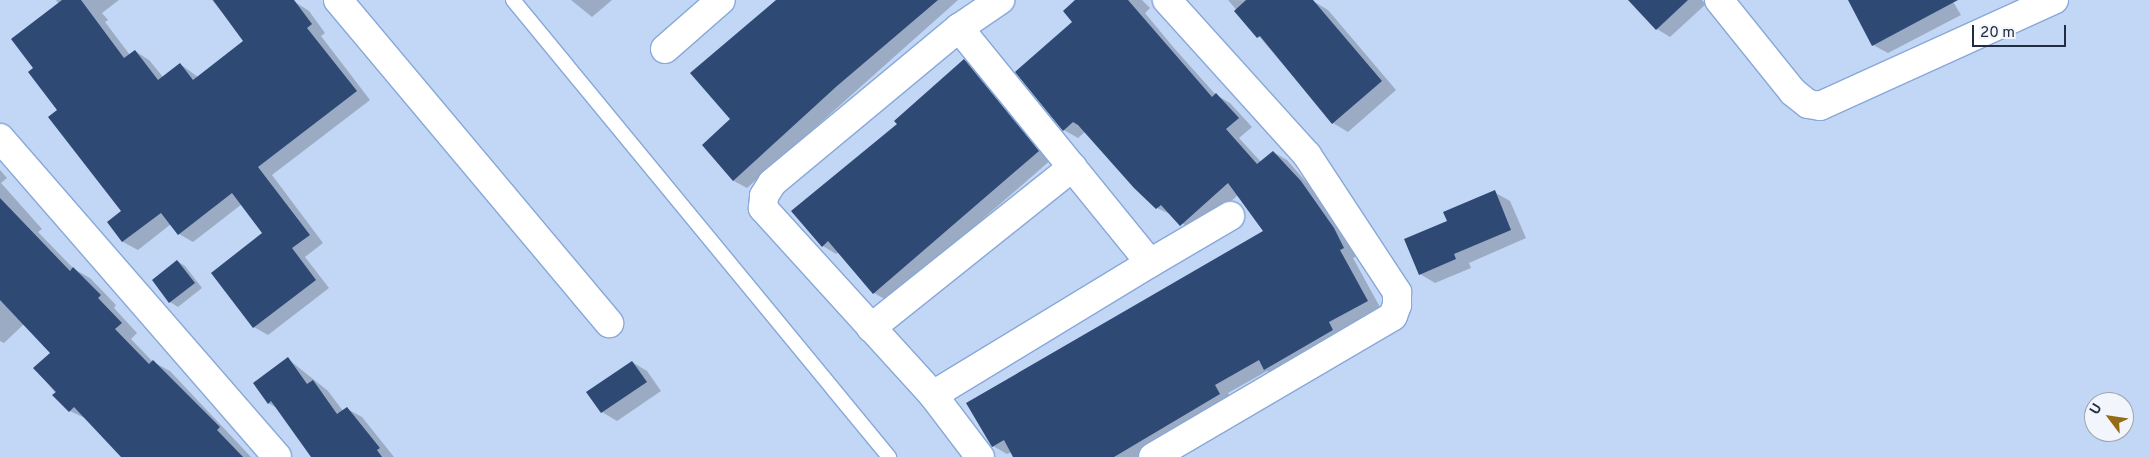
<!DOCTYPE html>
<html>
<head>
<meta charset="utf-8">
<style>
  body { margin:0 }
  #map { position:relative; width:2149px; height:457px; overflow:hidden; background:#c2d6f5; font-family:Overpass,sans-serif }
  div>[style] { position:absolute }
  .shadow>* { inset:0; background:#0003 }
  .building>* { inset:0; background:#2e4974 }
  .roads { filter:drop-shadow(1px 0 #88a8d9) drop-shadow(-1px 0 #88a8d9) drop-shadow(0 1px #88a8d9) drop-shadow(0 -1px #88a8d9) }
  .service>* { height:14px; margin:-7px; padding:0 7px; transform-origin:7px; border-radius:7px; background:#fff }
  .minor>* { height:28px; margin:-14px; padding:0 14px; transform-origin:14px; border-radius:14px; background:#fff }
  span { translate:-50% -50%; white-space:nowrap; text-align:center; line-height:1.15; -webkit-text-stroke:5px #f2f5fb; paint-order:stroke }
  .north { position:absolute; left:2084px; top:392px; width:50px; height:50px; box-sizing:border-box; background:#f2f5fb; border:1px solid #9ea5b1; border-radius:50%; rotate:301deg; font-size:14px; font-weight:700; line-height:20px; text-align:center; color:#212d41 }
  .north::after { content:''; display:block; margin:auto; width:18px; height:22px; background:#956b16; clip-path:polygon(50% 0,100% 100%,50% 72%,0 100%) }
  .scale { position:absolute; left:1972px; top:25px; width:94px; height:22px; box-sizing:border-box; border:2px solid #212d41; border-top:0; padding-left:6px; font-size:15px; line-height:18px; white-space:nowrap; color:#212d41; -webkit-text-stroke:4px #f2f5fb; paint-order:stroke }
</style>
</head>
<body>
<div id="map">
  <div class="shadow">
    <i style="clip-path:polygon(56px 0,119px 0,102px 13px,108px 20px,105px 22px,130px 55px,135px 51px,149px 60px,163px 77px,180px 64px,198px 77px,245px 41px,212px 0,292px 0,309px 11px,325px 33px,321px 36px,370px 100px,272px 175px,323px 243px,305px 257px,329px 288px,268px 335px,254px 327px,264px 233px,242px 204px,193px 242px,179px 234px,171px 224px,138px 250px,123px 242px,109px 223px,123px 211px,34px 69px,59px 4px)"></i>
    <i style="clip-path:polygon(571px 0,612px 0,592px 17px)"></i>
    <i style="clip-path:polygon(780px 0,958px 0,747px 188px,734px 181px,704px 145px,731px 119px)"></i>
    <i style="clip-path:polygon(1077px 0,1142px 0,1150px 8px,1145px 13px,1174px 48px,1216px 95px,1230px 103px,1252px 127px,1239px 138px,1261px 162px,1273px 152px,1287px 160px,1314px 191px,1357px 256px,1353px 258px,1381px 309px,1279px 378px,1267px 371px,1228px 393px,1233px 402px,1145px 457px,1015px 457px,1012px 452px,1007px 454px,993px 446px,968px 403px,1265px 231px,1238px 195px,1195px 233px,1172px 215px,1157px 208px,1085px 132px,1078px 138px,1064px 130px)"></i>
    <i style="clip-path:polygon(1228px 0,1313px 1px,1328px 10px,1396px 90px,1348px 132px,1333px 123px)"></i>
    <i style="clip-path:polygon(1640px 0,1702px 0,1706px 4px,1670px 37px,1657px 29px)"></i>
    <i style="clip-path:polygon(1849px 0,1952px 0,1961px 15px,1888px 53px,1873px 45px)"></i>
    <i style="clip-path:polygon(964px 60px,978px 68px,1052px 159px,888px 301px,874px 293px,839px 252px,836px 254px,823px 246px,899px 124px)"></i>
    <i style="clip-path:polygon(0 170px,7px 178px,1px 183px,42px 229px,38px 232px,74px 269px,90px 278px,116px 305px,114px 308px,137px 333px,131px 339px,153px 362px,170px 371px,251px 457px,123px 457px,87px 419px,70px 411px,35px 368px,52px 353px,24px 324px,4px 343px,0 341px)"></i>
    <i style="clip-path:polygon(1494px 192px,1510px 201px,1526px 238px,1469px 263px,1471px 268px,1435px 283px,1420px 274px,1449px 222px)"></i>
    <i style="clip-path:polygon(177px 261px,185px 266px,202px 288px,178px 307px,170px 302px,153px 280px)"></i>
    <i style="clip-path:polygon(288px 359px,328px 391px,343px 411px,347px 409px,362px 417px,394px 457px,313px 457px,277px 408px,268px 403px)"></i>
    <i style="clip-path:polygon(632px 362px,647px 371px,661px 391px,617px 421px,602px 412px)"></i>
  </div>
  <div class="building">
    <i style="clip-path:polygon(62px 0,81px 0,124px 58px,135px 50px,158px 80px,180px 63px,193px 80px,243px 41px,213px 0,294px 0,312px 24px,307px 28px,357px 91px,258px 167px,310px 235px,292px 248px,316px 280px,253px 328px,211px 273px,262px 233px,232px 193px,178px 235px,161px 213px,122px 242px,107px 222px,121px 211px,48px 117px,57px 110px,28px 72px,33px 68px,11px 39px)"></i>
    <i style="clip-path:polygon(776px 0,938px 0,837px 86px,733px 181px,702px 145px,730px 119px,690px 73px)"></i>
    <i style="clip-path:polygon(1075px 0,1128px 0,1212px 97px,1216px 93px,1239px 118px,1226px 129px,1257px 164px,1273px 151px,1301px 181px,1334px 228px,1344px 248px,1340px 250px,1368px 301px,1329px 322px,1333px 330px,1264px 370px,1259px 360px,1215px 385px,1220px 394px,1114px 457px,1013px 457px,1004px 440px,992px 447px,966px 403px,1263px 231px,1228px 183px,1180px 226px,1161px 205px,1156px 209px,1134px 188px,1078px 125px,1073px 122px,1063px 131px,1015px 72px,1072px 22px,1063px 11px)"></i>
    <i style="clip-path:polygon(1246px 0,1313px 0,1382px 81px,1332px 124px,1260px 36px,1257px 38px,1234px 11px)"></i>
    <i style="clip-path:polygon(1628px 0,1688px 0,1656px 30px)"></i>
    <i style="clip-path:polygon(1848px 0,1958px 0,1872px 46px)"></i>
    <i style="clip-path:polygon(964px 59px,1039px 151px,873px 294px,828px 241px,822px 247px,791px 211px,897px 124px,894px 121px)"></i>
    <i style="clip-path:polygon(1495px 190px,1511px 230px,1454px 254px,1456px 259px,1419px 275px,1404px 239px,1447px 221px,1443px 212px)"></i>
    <i style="clip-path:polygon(0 198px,70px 271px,73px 267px,101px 295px,98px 298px,122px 323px,115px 329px,149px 364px,153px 360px,220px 427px,217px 430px,243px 457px,121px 457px,74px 407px,69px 412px,52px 395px,56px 392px,33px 368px,50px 353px,0 300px)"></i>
    <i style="clip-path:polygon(177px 260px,195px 283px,169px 303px,152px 280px)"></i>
    <i style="clip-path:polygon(288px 357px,307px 384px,313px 380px,337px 414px,347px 407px,380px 448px,377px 450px,382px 457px,311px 457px,271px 401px,268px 404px,253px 383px)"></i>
    <i style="clip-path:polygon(632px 361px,647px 382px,601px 413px,586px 392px)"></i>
  </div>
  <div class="roads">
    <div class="service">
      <i style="left:513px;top:0;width:592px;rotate:50.55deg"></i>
    </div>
    <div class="minor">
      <i style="left:338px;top:0;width:422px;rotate:50deg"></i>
      <i style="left:1719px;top:0;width:118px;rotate:51.2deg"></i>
      <i style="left:1793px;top:92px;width:19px;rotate:39deg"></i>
      <i style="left:1808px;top:104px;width:12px;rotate:9deg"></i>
      <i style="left:1820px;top:106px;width:257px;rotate:-24.4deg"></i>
      <i style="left:665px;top:49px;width:74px;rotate:-41.2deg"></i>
      <i style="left:0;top:138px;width:422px;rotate:49deg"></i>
      <i style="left:1150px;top:263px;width:93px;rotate:-30.4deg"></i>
      <i style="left:871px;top:328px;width:258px;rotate:-38.6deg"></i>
      <i style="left:933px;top:395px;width:254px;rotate:-31.3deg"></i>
      <i style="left:1150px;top:263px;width:303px;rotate:-129.1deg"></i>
      <i style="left:980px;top:457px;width:78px;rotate:-127.2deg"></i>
      <i style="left:933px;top:395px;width:253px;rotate:-132.3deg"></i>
      <i style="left:763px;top:208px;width:12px;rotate:-85deg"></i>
      <i style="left:764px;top:196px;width:15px;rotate:-58deg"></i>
      <i style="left:772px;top:183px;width:243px;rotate:-39.7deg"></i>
      <i style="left:959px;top:28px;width:50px;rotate:-34.3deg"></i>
      <i style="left:1153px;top:457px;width:278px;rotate:-30.4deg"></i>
      <i style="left:1393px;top:316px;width:12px;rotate:-70deg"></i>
      <i style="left:1397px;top:305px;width:13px;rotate:-90deg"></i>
      <i style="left:1397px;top:292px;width:164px;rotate:-123.3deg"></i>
      <i style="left:1307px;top:155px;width:209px;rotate:-132.1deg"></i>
    </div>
  </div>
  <div class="north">U</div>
  <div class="scale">20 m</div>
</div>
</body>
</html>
